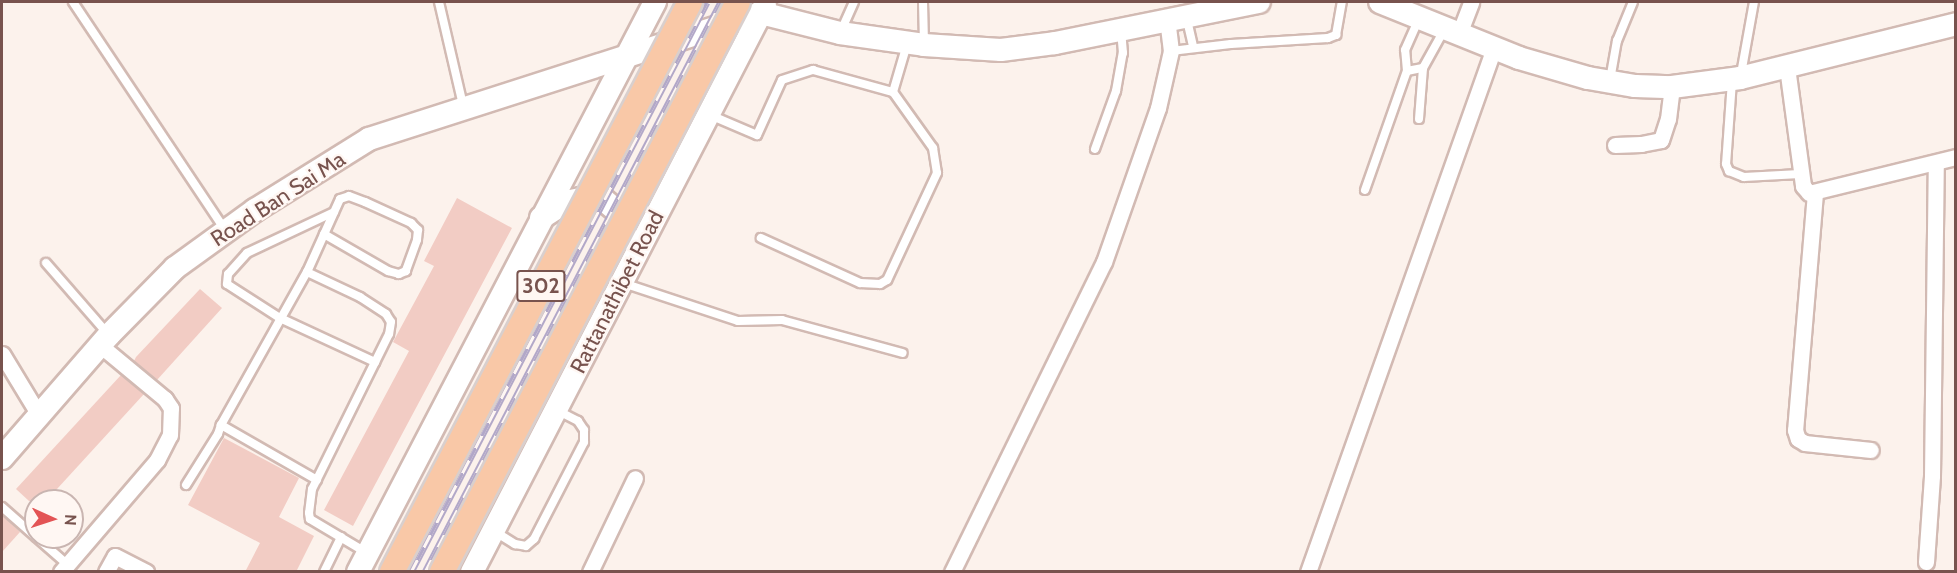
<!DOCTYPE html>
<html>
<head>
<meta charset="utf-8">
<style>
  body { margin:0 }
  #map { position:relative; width:1957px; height:573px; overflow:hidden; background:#fcf2ec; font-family:Cabin,sans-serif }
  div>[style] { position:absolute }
  .building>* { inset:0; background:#f2ccc4 }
  .roads { filter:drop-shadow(2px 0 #d2bab3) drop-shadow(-2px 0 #d2bab3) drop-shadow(0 2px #d2bab3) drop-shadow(0 -2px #d2bab3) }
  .lane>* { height:8px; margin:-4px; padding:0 4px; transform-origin:4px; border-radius:4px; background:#fff }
  .street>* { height:15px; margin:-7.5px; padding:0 7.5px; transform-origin:7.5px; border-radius:7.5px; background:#fff }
  .secondary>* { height:22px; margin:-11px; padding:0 11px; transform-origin:11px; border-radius:11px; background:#fff }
  .rail>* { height:7px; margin-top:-3.5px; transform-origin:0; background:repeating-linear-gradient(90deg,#fff7f3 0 14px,#b2a8c8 0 28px); box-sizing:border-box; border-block:2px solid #b2a8c8 }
  .bridges { filter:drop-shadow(2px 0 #d9cfcd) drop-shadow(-2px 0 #d9cfcd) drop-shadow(0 2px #d9cfcd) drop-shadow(0 -2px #d9cfcd) }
  .primary-bridge>* { height:24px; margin:-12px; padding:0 12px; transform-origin:12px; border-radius:12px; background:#f9c8a7 }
  span { translate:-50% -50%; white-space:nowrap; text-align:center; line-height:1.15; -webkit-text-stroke:4.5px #fff7f3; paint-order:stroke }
  .shield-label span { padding:2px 4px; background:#fff7f3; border:2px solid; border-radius:4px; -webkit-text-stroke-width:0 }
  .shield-label { font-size:21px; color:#78534e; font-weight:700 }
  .street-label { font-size:22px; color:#78534e }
  .frame { position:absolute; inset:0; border:3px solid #78534e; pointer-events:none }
  .north { position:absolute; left:24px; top:489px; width:60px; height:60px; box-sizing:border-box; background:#fff7f3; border:2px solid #c9b5b1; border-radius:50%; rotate:93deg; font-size:16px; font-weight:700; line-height:24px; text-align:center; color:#78534e }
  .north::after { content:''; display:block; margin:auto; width:21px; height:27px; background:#e35455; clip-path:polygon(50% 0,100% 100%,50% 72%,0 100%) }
</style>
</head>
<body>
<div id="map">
  <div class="building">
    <i style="clip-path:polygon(457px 198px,512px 228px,353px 526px,324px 510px,409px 351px,393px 342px,434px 266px,424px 261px)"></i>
    <i style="clip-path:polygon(200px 289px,222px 308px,157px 380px,134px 361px,136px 357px)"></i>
    <i style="clip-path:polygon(121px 375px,144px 394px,46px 501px,29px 501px,16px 489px)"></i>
    <i style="clip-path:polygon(224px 438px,299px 478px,279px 517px,314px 536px,296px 572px,245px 572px,260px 543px,188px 505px)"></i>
    <i style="clip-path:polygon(2px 515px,20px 532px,2px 552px)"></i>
  </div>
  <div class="roads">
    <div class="lane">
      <i style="left:73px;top:2px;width:274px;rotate:56.3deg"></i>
      <i style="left:439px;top:2px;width:106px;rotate:76.9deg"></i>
      <i style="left:923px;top:2px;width:40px;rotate:88.6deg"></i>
      <i style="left:1187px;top:20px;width:28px;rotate:77deg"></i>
      <i style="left:841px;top:31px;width:32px;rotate:-66deg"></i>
      <i style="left:1171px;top:51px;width:60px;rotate:-6.7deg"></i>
      <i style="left:1231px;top:44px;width:97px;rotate:-3.5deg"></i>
      <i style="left:1328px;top:38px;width:9px;rotate:-21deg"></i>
      <i style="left:1336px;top:35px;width:34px;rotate:-80deg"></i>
      <i style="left:1407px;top:71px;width:16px;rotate:-11deg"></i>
      <i style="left:1423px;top:68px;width:41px;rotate:-60.9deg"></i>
      <i style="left:1741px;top:74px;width:73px;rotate:-79.8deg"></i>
      <i style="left:1610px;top:80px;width:40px;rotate:-80deg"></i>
      <i style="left:1617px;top:41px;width:42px;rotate:-67.7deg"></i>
      <i style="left:1732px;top:81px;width:83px;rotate:94.1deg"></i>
      <i style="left:1726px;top:164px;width:8px;rotate:67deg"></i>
      <i style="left:1729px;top:171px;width:16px;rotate:22deg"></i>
      <i style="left:1744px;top:177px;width:56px;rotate:-3.1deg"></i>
      <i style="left:893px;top:92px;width:50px;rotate:-73.7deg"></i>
      <i style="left:710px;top:115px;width:51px;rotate:23.1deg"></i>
      <i style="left:757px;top:135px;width:60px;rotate:-65.6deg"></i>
      <i style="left:782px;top:80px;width:33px;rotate:-18deg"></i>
      <i style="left:813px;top:70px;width:83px;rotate:15.4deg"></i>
      <i style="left:893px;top:92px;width:69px;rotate:54.5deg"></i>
      <i style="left:933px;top:148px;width:25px;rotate:81deg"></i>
      <i style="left:937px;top:173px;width:118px;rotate:115deg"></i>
      <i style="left:887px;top:280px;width:8px;rotate:150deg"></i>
      <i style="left:880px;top:284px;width:20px;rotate:-177deg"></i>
      <i style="left:860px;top:283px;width:109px;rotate:-155.6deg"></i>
      <i style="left:1419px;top:119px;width:51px;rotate:-85.5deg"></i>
      <i style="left:1095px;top:149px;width:62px;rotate:-70.1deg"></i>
      <i style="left:1116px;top:91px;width:39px;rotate:-80deg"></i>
      <i style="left:1123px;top:53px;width:22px;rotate:-95deg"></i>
      <i style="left:1365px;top:190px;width:126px;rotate:-70.6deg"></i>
      <i style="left:1407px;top:71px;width:21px;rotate:-95deg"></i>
      <i style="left:1405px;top:50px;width:34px;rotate:-66deg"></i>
      <i style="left:334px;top:212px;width:96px;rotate:154.8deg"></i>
      <i style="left:247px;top:253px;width:28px;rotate:132deg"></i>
      <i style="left:228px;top:274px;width:10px;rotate:96deg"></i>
      <i style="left:227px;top:284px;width:63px;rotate:32.7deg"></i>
      <i style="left:280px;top:318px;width:105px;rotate:24.9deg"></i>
      <i style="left:46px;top:263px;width:94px;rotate:48.9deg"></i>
      <i style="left:307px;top:272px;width:59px;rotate:25.3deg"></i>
      <i style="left:360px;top:297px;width:31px;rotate:33deg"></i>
      <i style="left:386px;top:314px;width:9px;rotate:58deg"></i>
      <i style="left:391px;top:322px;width:12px;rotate:99deg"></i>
      <i style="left:389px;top:334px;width:173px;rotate:116.4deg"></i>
      <i style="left:312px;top:489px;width:24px;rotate:97deg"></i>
      <i style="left:309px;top:513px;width:6px;rotate:81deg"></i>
      <i style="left:310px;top:519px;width:66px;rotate:30.8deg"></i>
      <i style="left:623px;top:283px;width:121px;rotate:18.3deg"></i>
      <i style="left:738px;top:321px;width:44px;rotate:-1.3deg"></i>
      <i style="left:782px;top:320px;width:125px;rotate:15.3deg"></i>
      <i style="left:317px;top:480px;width:111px;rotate:-150.2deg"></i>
      <i style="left:221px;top:425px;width:176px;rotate:-60.7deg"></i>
      <i style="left:307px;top:272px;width:80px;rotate:-65.7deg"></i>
      <i style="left:340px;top:199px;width:9px;rotate:-18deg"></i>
      <i style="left:349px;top:196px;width:17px;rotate:21deg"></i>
      <i style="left:365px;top:202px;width:51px;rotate:24.5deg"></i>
      <i style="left:411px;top:223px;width:10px;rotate:45deg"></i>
      <i style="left:418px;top:230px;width:10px;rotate:96deg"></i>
      <i style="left:417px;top:240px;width:33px;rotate:110deg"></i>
      <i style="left:406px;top:271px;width:8px;rotate:157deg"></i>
      <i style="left:399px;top:274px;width:11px;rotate:-165deg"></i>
      <i style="left:388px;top:271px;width:74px;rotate:-150deg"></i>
      <i style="left:186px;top:485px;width:60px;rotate:-57.9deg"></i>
      <i style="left:218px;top:434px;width:9px;rotate:-72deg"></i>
      <i style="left:2px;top:507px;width:45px;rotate:41.4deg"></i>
      <i style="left:494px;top:531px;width:25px;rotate:32deg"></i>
      <i style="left:515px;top:544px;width:11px;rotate:10deg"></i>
      <i style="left:526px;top:546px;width:11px;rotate:-41deg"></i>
      <i style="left:534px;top:539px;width:109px;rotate:-62.7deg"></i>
      <i style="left:584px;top:442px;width:12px;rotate:-90deg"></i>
      <i style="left:584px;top:430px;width:11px;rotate:-124deg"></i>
      <i style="left:578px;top:421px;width:22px;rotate:-153deg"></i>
      <i style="left:36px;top:537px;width:41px;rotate:41.1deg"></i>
      <i style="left:324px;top:572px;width:39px;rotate:-64deg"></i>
    </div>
    <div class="street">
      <i style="left:1459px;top:34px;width:34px;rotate:-69deg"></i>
      <i style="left:1787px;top:67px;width:120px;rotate:82.3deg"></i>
      <i style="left:1803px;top:186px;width:9px;rotate:49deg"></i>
      <i style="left:1809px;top:193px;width:151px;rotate:-13.8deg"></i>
      <i style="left:1615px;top:145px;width:26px;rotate:-2deg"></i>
      <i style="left:1641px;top:144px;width:20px;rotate:-11deg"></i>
      <i style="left:1661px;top:140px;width:22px;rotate:-72deg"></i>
      <i style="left:1668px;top:119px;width:32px;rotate:-83deg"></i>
      <i style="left:1815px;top:193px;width:238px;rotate:94.8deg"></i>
      <i style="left:1795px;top:430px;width:9px;rotate:72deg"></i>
      <i style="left:1798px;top:439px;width:8px;rotate:30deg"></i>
      <i style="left:1805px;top:443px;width:66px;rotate:6.1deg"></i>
      <i style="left:2px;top:354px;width:71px;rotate:58.8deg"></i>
      <i style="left:1926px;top:562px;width:86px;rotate:-86deg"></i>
      <i style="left:1932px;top:476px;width:313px;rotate:-89.3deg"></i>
      <i style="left:61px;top:572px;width:148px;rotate:-49.4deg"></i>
      <i style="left:157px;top:460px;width:28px;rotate:-63deg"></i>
      <i style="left:170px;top:435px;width:27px;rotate:-88deg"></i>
      <i style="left:171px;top:408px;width:11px;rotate:-124deg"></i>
      <i style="left:165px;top:399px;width:85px;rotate:-140.3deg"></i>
      <i style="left:106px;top:572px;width:18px;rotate:-61deg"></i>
      <i style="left:115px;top:556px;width:35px;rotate:27deg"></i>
      <i style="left:590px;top:572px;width:104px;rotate:-64.4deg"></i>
      <i style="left:952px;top:572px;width:345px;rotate:-63.9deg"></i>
      <i style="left:1104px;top:262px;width:163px;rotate:-70.7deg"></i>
      <i style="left:1158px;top:108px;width:58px;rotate:-77.2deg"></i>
      <i style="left:1171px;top:51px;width:31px;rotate:-97deg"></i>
      <i style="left:1308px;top:572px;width:556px;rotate:-70.46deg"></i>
    </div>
    <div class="secondary">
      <i style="left:1380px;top:2px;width:150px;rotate:21.9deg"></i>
      <i style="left:1519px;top:58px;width:72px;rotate:16.2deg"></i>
      <i style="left:1588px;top:78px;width:48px;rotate:9.7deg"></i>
      <i style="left:1635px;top:86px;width:37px;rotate:2deg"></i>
      <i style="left:1672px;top:87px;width:69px;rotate:-7.5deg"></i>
      <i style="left:1740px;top:78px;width:223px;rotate:-14deg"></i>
      <i style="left:761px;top:13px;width:81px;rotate:14.2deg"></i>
      <i style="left:840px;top:33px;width:85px;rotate:8.1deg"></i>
      <i style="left:924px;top:45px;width:77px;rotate:3.7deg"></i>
      <i style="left:1001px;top:50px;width:54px;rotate:-7.4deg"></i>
      <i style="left:1055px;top:43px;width:208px;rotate:-11.4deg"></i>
      <i style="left:541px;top:218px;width:30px;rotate:-33deg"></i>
      <i style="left:566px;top:202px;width:24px;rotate:-12deg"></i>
      <i style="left:589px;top:197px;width:16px;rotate:14deg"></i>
      <i style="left:605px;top:201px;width:17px;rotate:40deg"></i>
      <i style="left:618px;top:212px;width:28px;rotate:71deg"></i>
      <i style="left:2px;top:458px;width:163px;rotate:-49deg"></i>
      <i style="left:109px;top:335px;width:94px;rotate:-45.4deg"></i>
      <i style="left:175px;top:268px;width:99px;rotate:-35.9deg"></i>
      <i style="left:255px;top:210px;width:134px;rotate:-31.9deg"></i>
      <i style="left:369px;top:139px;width:412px;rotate:-17.8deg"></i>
      <i style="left:358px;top:572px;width:643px;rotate:-62.48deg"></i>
      <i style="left:472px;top:572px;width:638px;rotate:-62.67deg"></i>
    </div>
  </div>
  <div class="rail">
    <i style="left:411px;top:572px;width:642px;rotate:-62.56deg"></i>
    <i style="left:425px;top:572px;width:642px;rotate:-62.56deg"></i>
  </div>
  <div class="bridges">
    <div class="primary-bridge">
      <i style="left:392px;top:572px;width:643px;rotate:-62.4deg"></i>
      <i style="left:442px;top:572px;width:642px;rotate:-62.56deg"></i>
    </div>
  </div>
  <div class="shield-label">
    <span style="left:541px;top:286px">302</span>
  </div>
  <div class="street-label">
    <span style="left:278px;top:199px;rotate:-33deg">Road Ban Sai Ma</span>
    <span style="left:617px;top:292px;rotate:-63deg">Rattanathibet Road</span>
  </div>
  <div class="frame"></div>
  <div class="north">N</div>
</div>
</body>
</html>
